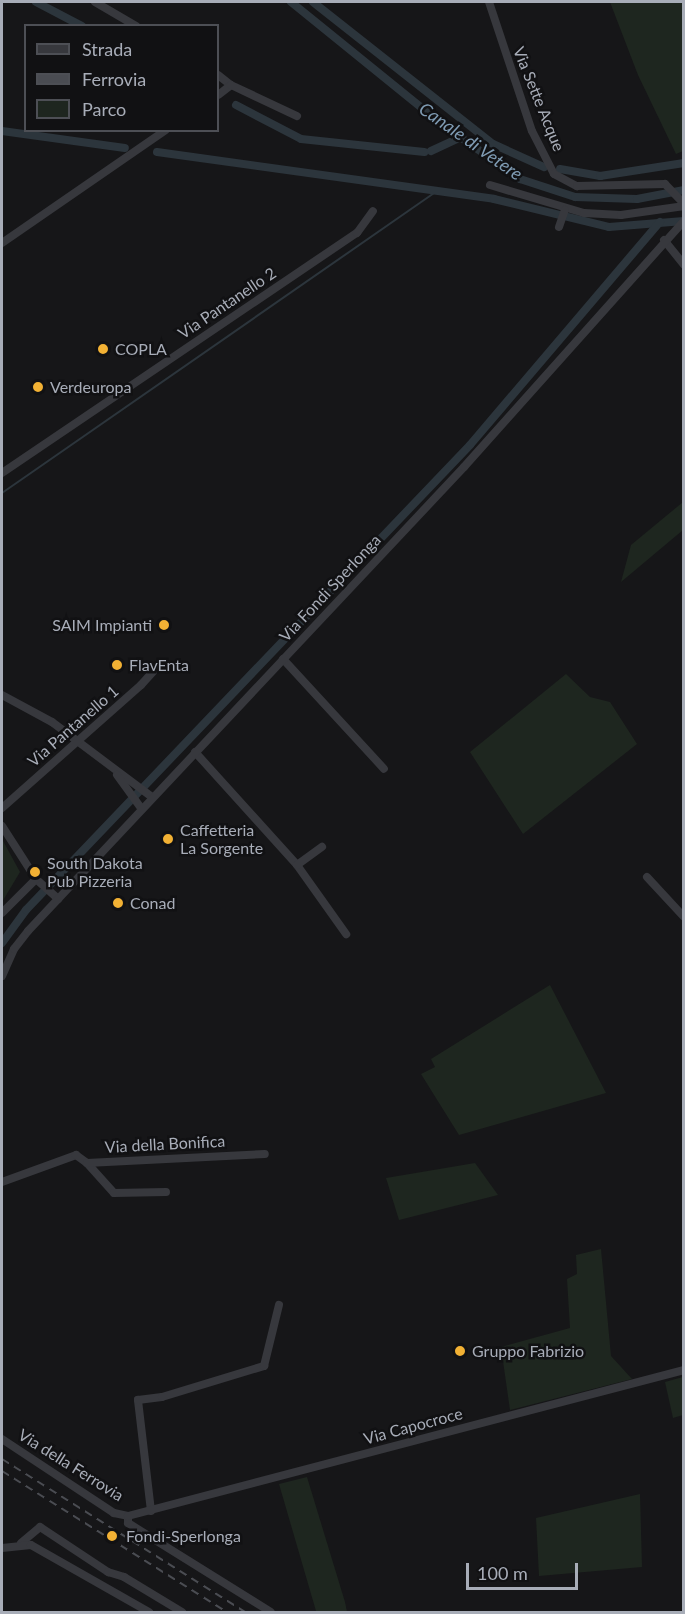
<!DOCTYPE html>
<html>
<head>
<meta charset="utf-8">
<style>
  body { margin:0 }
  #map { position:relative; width:685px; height:1614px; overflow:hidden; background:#161618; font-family:Lato,sans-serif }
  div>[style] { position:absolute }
  .green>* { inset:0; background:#1e261f }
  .stream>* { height:2px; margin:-1px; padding:0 1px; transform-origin:1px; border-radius:1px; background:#2c353c }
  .canal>* { height:8px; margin:-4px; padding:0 4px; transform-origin:4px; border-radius:4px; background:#2c353c }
  .minor>* { height:8px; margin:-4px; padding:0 4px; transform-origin:4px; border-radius:4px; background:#37383d }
  .rail>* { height:2px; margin-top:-1px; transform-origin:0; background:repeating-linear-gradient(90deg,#4a4c52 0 8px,transparent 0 14px) }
  .dots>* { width:16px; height:16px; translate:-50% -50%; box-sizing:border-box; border:3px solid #111113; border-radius:50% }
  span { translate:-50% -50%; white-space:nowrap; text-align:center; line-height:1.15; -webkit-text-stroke:5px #111113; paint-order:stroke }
  .street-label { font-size:16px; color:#a8adb8 }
  .poi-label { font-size:16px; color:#a8adb8 }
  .left { translate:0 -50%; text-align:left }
  .right { translate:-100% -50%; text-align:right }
  .water-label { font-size:18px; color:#7f9bb3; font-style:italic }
  .frame { position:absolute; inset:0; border:3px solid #a8adb8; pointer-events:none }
  .legend { position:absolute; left:24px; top:24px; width:195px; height:108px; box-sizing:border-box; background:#111113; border:2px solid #4d4f55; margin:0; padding:8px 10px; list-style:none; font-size:18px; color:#a8adb8 }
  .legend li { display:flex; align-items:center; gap:12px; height:30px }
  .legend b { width:30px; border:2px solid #4d4f55 }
  .scale { position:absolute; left:466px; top:1563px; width:112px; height:27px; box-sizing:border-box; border:3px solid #a8adb8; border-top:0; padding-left:8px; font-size:18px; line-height:21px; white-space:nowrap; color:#a8adb8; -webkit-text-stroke:4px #111113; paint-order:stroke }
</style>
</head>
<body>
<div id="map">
  <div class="green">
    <i style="clip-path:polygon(610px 2px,683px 2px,683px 151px,676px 154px,638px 75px)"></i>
    <i style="clip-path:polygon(683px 502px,683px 530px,621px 582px,631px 545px)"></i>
    <i style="clip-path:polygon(566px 674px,590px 697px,610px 702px,637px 744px,523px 834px,470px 752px)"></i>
    <i style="clip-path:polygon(2px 839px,20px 872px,2px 902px)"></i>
    <i style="clip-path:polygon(550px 985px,606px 1093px,459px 1135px,421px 1074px,435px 1067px,431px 1059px)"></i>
    <i style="clip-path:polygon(475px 1163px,498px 1195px,399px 1220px,386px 1178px)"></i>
    <i style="clip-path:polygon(601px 1249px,611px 1356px,632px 1379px,510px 1410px,501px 1347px,570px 1328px,567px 1279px,577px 1274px,576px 1255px)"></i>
    <i style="clip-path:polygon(683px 1377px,683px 1415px,673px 1418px,665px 1382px)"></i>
    <i style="clip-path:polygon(307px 1477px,345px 1602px,347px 1612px,316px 1611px,279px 1484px)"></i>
    <i style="clip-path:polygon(640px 1494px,642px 1567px,539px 1576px,536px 1518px)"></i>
  </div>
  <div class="stream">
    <i style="left:2px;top:493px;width:530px;rotate:-34.77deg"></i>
  </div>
  <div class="canal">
    <i style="left:36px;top:2px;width:52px;rotate:27.6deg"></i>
    <i style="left:291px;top:2px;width:196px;rotate:39deg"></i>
    <i style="left:443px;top:125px;width:94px;rotate:35deg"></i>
    <i style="left:520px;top:179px;width:58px;rotate:18.1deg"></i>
    <i style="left:575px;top:197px;width:62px;rotate:1.8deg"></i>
    <i style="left:637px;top:199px;width:48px;rotate:-10.8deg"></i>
    <i style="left:313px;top:2px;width:229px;rotate:38.3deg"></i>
    <i style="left:493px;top:144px;width:56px;rotate:24.3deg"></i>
    <i style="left:236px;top:105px;width:73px;rotate:27.6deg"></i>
    <i style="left:301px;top:139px;width:124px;rotate:6deg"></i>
    <i style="left:2px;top:131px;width:124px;rotate:7.9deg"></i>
    <i style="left:431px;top:151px;width:33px;rotate:-25deg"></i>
    <i style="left:157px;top:152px;width:340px;rotate:7.9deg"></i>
    <i style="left:494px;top:199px;width:118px;rotate:13.7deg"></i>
    <i style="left:609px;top:227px;width:75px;rotate:-4.6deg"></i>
    <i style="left:560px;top:169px;width:41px;rotate:9.9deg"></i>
    <i style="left:600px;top:176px;width:85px;rotate:-8.8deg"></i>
    <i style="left:2px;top:943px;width:41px;rotate:-54deg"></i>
    <i style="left:26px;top:910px;width:643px;rotate:-46.32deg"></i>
    <i style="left:470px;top:445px;width:293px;rotate:-49.6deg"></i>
  </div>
  <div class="minor">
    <i style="left:95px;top:2px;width:48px;rotate:30.3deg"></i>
    <i style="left:489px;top:2px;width:136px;rotate:71.6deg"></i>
    <i style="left:532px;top:131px;width:48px;rotate:62.9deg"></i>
    <i style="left:554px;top:174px;width:26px;rotate:28deg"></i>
    <i style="left:577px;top:186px;width:88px;rotate:-1.3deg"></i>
    <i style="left:665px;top:184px;width:28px;rotate:46deg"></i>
    <i style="left:218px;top:75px;width:16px;rotate:38deg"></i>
    <i style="left:231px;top:85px;width:16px;rotate:142deg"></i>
    <i style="left:231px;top:85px;width:73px;rotate:25.2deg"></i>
    <i style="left:490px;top:185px;width:98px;rotate:16.6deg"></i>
    <i style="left:584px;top:213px;width:37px;rotate:3deg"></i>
    <i style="left:621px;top:215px;width:64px;rotate:-8.1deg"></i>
    <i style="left:559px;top:227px;width:18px;rotate:-71deg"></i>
    <i style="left:664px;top:240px;width:32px;rotate:51deg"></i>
    <i style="left:2px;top:243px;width:199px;rotate:-34.6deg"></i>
    <i style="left:2px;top:473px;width:429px;rotate:-34.1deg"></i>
    <i style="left:357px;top:233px;width:27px;rotate:-54deg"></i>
    <i style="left:283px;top:659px;width:149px;rotate:47.4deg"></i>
    <i style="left:2px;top:695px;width:57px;rotate:28.4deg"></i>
    <i style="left:52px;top:722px;width:125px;rotate:36.9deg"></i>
    <i style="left:195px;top:752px;width:152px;rotate:47.9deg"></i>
    <i style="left:297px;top:865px;width:85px;rotate:54.6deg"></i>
    <i style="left:117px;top:775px;width:41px;rotate:54deg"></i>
    <i style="left:2px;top:808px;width:186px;rotate:-41.5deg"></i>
    <i style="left:141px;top:685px;width:30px;rotate:-48deg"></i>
    <i style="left:2px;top:826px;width:63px;rotate:57.3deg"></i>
    <i style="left:36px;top:879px;width:30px;rotate:42deg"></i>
    <i style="left:297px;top:865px;width:31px;rotate:-36deg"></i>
    <i style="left:647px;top:877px;width:54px;rotate:47.2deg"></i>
    <i style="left:2px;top:913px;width:48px;rotate:-45deg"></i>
    <i style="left:2px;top:976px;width:30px;rotate:-66deg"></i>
    <i style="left:14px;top:949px;width:23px;rotate:-52deg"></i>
    <i style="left:28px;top:931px;width:637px;rotate:-46.78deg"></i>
    <i style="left:464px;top:467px;width:330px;rotate:-48.2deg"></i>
    <i style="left:87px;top:1163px;width:40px;rotate:48deg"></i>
    <i style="left:114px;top:1193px;width:52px;rotate:-1.1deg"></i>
    <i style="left:2px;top:1182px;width:79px;rotate:-20deg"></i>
    <i style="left:76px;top:1155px;width:14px;rotate:36deg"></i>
    <i style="left:87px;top:1163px;width:178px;rotate:-2.9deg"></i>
    <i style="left:2px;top:1439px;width:134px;rotate:33.5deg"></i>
    <i style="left:114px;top:1513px;width:14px;rotate:12deg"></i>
    <i style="left:128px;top:1516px;width:7px;rotate:90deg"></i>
    <i style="left:128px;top:1523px;width:168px;rotate:31.9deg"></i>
    <i style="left:151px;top:1511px;width:112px;rotate:-96.7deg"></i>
    <i style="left:138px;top:1400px;width:24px;rotate:-7deg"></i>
    <i style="left:162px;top:1397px;width:107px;rotate:-16.9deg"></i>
    <i style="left:264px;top:1366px;width:63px;rotate:-76.2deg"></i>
    <i style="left:128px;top:1516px;width:575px;rotate:-14.71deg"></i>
    <i style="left:21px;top:1543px;width:25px;rotate:-40deg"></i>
    <i style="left:40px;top:1527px;width:82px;rotate:33.5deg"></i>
    <i style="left:108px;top:1572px;width:17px;rotate:17deg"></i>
    <i style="left:124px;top:1577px;width:68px;rotate:31.1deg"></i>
    <i style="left:2px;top:1548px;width:29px;rotate:-6deg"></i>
    <i style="left:31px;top:1545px;width:136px;rotate:29.6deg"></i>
  </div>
  <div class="rail">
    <i style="left:2px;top:1459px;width:287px;rotate:32.2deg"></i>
    <i style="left:2px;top:1471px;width:266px;rotate:32.1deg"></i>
  </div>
  <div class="dots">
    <i style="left:103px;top:349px;background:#f2b134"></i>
    <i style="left:38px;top:387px;background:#f2b134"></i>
    <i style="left:164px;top:625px;background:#f2b134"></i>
    <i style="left:117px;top:665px;background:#f2b134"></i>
    <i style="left:168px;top:839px;background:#f2b134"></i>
    <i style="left:35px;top:872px;background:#f2b134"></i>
    <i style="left:118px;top:903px;background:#f2b134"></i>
    <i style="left:460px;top:1351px;background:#f2b134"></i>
    <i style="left:112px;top:1536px;background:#f2b134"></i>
  </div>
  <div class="street-label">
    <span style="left:539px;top:99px;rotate:68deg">Via Sette Acque</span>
    <span style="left:227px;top:303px;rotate:-34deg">Via Pantanello 2</span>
    <span style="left:330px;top:588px;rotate:-47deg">Via Fondi Sperlonga</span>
    <span style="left:73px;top:726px;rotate:-41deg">Via Pantanello 1</span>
    <span style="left:165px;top:1144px;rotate:-3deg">Via della Bonifica</span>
    <span style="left:413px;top:1426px;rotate:-15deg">Via Capocroce</span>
    <span style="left:71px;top:1465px;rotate:32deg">Via della Ferrovia</span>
  </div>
  <div class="poi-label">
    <span class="left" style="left:115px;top:349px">COPLA</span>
    <span class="left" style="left:50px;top:387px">Verdeuropa</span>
    <span class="right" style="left:152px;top:625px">SAIM Impianti</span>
    <span class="left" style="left:129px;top:665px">FlavEnta</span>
    <span class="left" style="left:180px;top:839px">Caffetteria<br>La Sorgente</span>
    <span class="left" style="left:47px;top:872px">South Dakota<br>Pub Pizzeria</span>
    <span class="left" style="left:130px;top:903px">Conad</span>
    <span class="left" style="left:472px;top:1351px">Gruppo Fabrizio</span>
    <span class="left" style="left:126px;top:1536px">Fondi-Sperlonga</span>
  </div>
  <div class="water-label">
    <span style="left:471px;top:141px;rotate:35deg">Canale di Vetere</span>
  </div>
  <div class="frame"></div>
  <ul class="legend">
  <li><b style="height:8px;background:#37383d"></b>Strada</li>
  <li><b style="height:8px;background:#4a4c52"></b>Ferrovia</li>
  <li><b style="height:16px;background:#1e261f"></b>Parco</li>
  </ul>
  <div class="scale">100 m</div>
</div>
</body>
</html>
